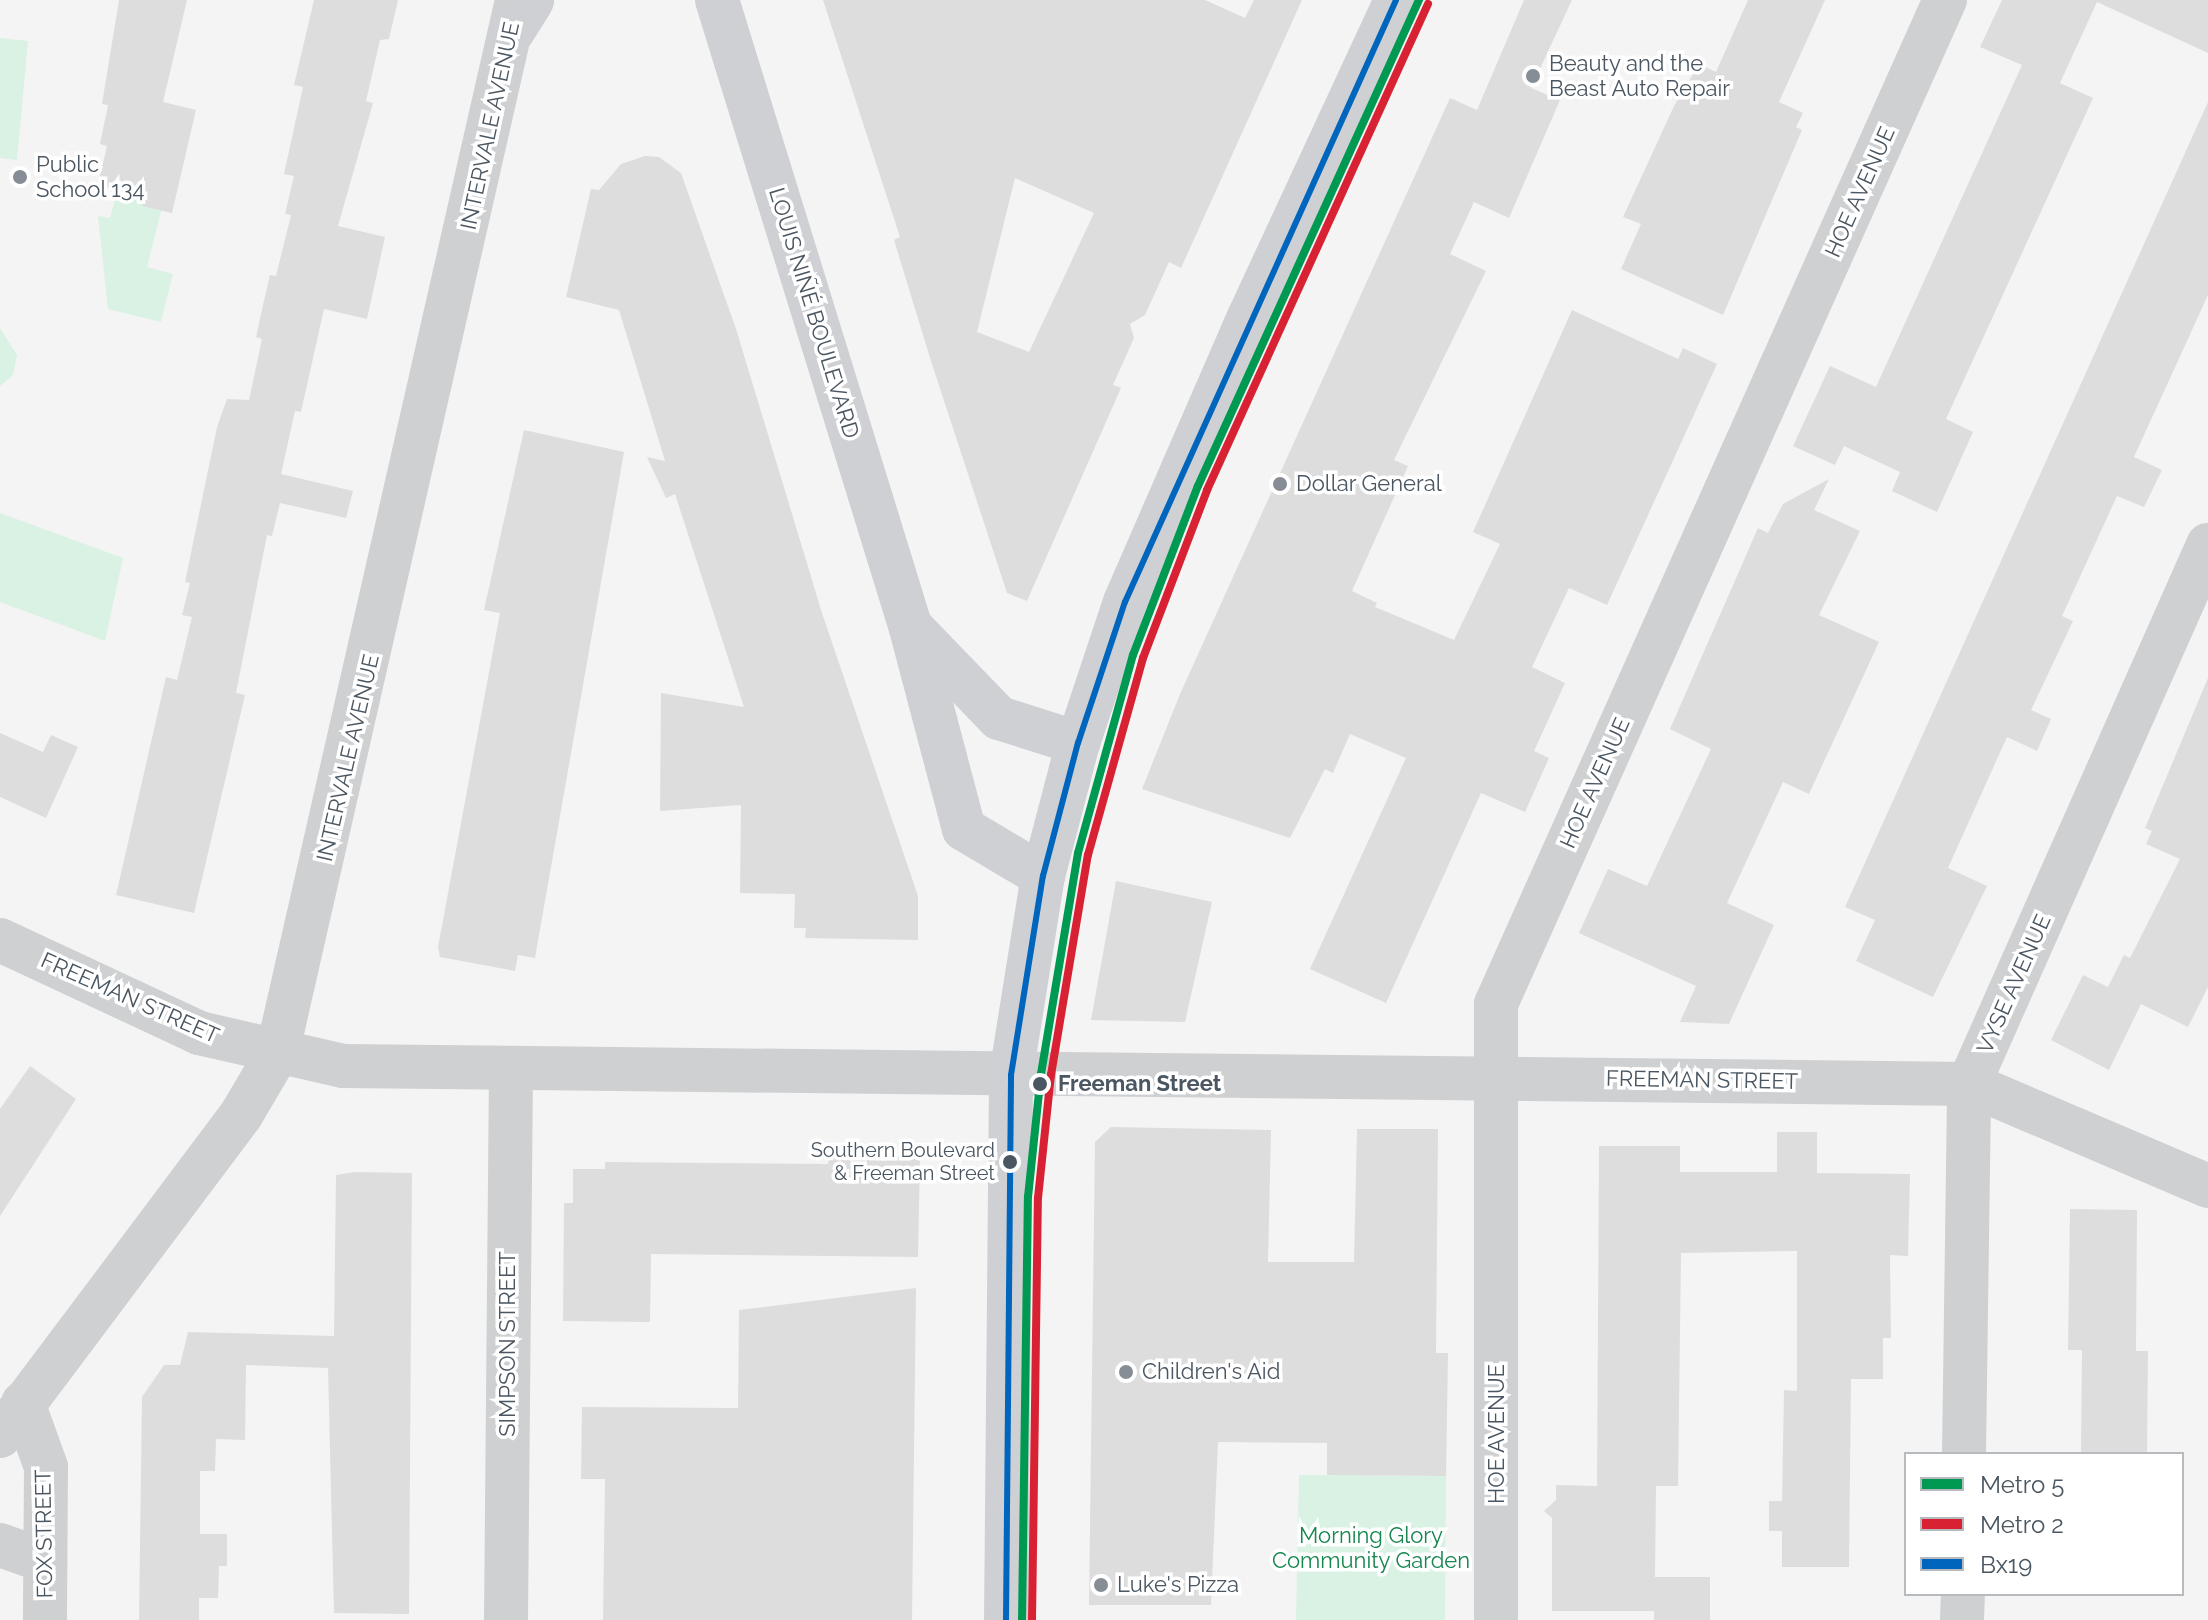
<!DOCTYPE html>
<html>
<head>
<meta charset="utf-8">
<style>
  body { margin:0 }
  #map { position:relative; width:2208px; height:1620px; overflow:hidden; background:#f4f4f4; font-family:Raleway,sans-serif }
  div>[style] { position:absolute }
  .green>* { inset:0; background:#d9f2e3 }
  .building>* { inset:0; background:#ddddde }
  .street>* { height:44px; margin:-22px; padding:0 22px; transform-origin:22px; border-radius:22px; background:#ced0d2 }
  .secondary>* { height:44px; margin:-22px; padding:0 22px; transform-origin:22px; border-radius:22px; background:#ced0d4 }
  .bus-1>* { height:6px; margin:-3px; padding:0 3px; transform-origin:3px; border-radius:3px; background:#0065bd }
  .metro-1>* { height:8px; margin:-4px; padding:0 4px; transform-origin:4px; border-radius:4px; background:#009952 }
  .metro-2>* { height:8px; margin:-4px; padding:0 4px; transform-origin:4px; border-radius:4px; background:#d82233 }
  .dots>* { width:22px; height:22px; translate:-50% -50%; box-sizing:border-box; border:4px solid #fff; border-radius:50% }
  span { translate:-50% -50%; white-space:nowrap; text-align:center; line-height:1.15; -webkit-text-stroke:7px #fff; paint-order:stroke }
  .bus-label { font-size:20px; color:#4a5661 }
  .right { translate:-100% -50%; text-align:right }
  .poi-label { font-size:22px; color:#4a5661 }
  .left { translate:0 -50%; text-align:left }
  .street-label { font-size:22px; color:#4a5661 }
  .stop-label { font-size:22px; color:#4a5661; font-weight:700 }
  .park-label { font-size:22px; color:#17864f }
  .legend { position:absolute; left:1904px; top:1452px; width:280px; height:144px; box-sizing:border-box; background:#fff; border:2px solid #b7bbc0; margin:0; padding:10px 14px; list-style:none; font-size:24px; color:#4a5661 }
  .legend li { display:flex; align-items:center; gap:16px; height:40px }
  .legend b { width:40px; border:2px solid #b7bbc0 }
</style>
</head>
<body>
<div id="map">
  <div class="green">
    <i style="clip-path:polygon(0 38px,28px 41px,17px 160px,0 158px)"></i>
    <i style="clip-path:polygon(117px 192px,163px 204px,147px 267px,173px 274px,161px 322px,108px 309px,98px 216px,110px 218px)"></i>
    <i style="clip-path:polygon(0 328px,17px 355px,13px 375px,0 386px)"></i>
    <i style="clip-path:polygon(0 513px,123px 558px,105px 641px,0 602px)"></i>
    <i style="clip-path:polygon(1299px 1475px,1446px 1476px,1445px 1620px,1296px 1620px)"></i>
  </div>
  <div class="building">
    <i style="clip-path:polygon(119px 0,187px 0,163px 102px,196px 110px,172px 213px,142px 206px,145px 196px,98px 185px,107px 146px,100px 144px,108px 105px,102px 104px)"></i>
    <i style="clip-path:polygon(314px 0,398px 0,389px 39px,380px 40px,366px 101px,373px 103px,338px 226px,385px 237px,367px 319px,324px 309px,301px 412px,295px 411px,281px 474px,353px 491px,346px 518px,280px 503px,272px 536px,267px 535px,236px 693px,245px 695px,194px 913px,116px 895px,166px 677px,177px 680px,192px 617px,182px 615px,190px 583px,185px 582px,217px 427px,227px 399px,249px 400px,262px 339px,256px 337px,263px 305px,270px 275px,276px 276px,291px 215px,285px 214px,294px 176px,284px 174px,303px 87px,294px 85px)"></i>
    <i style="clip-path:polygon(evenodd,823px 0,1205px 0,1245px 18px,1254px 0,1302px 0,1181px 268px,1169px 262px,1145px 315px,1130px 324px,1134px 338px,1113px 385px,1121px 388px,1027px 601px,1007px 593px,930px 358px,894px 240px,900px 237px,823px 0,1015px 178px,1094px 213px,1029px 352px,977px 332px,1015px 178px)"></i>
    <i style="clip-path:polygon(1524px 0,1572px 0,1531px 88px,1560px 100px,1509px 218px,1474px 202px,1450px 254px,1486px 271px,1394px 460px,1408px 466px,1352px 591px,1377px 603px,1375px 607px,1454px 640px,1500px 544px,1473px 532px,1572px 310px,1678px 359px,1683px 348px,1717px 364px,1607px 605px,1569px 588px,1532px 667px,1565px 683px,1534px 751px,1549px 758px,1525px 812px,1481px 793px,1386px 1003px,1310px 969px,1406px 758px,1350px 734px,1333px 773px,1325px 769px,1290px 838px,1142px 789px,1180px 694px,1450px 98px,1477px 110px)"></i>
    <i style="clip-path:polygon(1748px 0,1825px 0,1779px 102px,1803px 113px,1796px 127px,1802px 130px,1723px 315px,1621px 269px,1641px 224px,1623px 217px,1674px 106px,1699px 64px,1716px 72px)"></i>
    <i style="clip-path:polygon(2002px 0,2208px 0,2208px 53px,2097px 2px,2060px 83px,2093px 98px,1946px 419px,1973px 432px,1937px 512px,1892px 491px,1900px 472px,1844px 446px,1835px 465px,1793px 446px,1830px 366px,1876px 387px,2022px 65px,1980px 47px)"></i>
    <i style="clip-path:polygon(2208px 102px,2208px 295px,2134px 457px,2162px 470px,2144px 507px,2117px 496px,2062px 616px,2073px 621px,2031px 710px,2051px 719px,2037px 751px,2007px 737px,1948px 868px,1987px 886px,1933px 997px,1856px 961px,1875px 920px,1845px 907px)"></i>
    <i style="clip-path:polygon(645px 156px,659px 157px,681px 173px,736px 329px,822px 613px,918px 896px,918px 940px,805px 938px,806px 928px,794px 928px,795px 894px,740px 893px,741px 805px,660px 811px,661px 693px,744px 707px,675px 494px,666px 498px,647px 457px,665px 461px,619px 310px,566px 297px,591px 189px,599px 190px,621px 164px)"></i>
    <i style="clip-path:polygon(524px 430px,624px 452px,535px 958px,518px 955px,515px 971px,440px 957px,438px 947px,500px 613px,484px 610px)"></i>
    <i style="clip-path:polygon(1829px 479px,1814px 510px,1860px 531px,1819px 615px,1879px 642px,1809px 794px,1783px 782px,1727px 903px,1774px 925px,1729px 1024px,1680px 1022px,1696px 986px,1579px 933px,1608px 869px,1647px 886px,1711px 749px,1670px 729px,1758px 528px,1768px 533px,1783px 504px)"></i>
    <i style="clip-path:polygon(2208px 678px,2208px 987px,2188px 1027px,2141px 1004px,2109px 1070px,2051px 1040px,2083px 975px,2108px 987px,2124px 955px,2130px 958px,2180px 859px,2146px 844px,2152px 831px,2145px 828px)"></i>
    <i style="clip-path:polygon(0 733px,43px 752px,51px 735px,78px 747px,46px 818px,0 797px)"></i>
    <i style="clip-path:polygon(1116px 881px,1212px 902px,1185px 1022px,1091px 1020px)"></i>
    <i style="clip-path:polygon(30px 1066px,76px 1099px,0 1216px,0 1109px)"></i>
    <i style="clip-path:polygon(1111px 1127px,1271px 1130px,1268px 1262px,1354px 1262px,1357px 1129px,1438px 1129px,1436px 1353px,1448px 1353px,1446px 1476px,1327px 1475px,1327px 1443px,1218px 1442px,1211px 1605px,1089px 1605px,1095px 1142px)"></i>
    <i style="clip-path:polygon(1777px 1132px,1817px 1132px,1817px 1173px,1910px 1174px,1908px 1256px,1890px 1255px,1891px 1338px,1883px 1338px,1883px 1379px,1851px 1379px,1849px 1567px,1782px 1567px,1782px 1531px,1769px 1531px,1769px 1501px,1782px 1501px,1784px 1390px,1797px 1391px,1797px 1251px,1681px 1253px,1678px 1486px,1656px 1486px,1655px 1577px,1710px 1577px,1710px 1620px,1654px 1620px,1654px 1611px,1552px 1611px,1552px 1518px,1544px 1511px,1556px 1500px,1556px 1485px,1597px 1486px,1599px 1146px,1680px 1146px,1680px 1172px,1777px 1172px)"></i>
    <i style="clip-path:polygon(828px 1156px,920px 1157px,918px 1257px,651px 1254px,650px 1322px,563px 1321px,564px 1203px,573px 1203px,573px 1169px,605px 1169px,605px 1162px,828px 1164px)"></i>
    <i style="clip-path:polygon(355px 1172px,412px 1173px,409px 1614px,334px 1613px,328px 1368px,246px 1365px,245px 1440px,216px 1439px,215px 1471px,200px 1471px,200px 1534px,227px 1534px,227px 1566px,219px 1566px,218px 1598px,199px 1598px,199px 1620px,139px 1620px,142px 1397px,164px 1365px,180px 1365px,188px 1332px,334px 1336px,336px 1175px)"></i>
    <i style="clip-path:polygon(2070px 1209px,2137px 1210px,2136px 1351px,2148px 1351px,2147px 1454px,2081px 1454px,2082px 1350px,2068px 1350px)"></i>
    <i style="clip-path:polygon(916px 1288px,912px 1620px,603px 1620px,605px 1479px,581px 1479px,582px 1407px,738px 1408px,739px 1310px)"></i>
  </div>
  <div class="street">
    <i style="left:0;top:940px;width:220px;rotate:25deg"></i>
    <i style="left:199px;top:1033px;width:148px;rotate:12.9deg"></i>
    <i style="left:343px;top:1066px;width:1626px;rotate:0.63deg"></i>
    <i style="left:1969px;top:1084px;width:260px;rotate:23.1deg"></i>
    <i style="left:23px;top:1403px;width:68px;rotate:70.2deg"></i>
    <i style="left:46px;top:1467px;width:153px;rotate:90.4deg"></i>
    <i style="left:0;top:1436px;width:401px;rotate:-53.1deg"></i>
    <i style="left:241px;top:1115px;width:71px;rotate:-59.5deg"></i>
    <i style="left:277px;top:1054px;width:1081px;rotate:-77.17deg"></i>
    <i style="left:1964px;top:1454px;width:370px;rotate:-89.2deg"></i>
    <i style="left:1969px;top:1084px;width:590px;rotate:-66.09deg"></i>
    <i style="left:0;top:1545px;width:48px;rotate:19.6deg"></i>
    <i style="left:506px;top:1620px;width:552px;rotate:-89.48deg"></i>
    <i style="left:1496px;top:1620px;width:616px;rotate:-90deg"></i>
    <i style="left:1496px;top:1004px;width:1100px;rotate:-65.91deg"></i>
    <i style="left:1962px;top:1620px;width:26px;rotate:-88deg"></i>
  </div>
  <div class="secondary">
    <i style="left:717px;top:0;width:654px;rotate:72.84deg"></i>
    <i style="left:910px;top:625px;width:211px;rotate:75.2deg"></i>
    <i style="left:964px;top:829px;width:92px;rotate:30.7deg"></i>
    <i style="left:513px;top:31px;width:36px;rotate:-58deg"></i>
    <i style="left:911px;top:627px;width:127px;rotate:46deg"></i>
    <i style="left:999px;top:718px;width:83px;rotate:17.6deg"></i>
    <i style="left:1006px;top:1620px;width:545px;rotate:-89.47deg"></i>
    <i style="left:1011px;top:1075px;width:202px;rotate:-80.9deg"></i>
    <i style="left:1043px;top:876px;width:138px;rotate:-75.3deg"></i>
    <i style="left:1078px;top:743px;width:149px;rotate:-71.6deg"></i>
    <i style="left:1125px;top:602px;width:311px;rotate:-66.5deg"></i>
    <i style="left:1249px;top:317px;width:349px;rotate:-65.1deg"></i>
  </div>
  <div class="bus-1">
    <i style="left:1006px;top:1620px;width:545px;rotate:-89.47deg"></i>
    <i style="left:1011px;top:1075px;width:202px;rotate:-80.9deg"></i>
    <i style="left:1043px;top:876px;width:138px;rotate:-75.3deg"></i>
    <i style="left:1078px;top:743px;width:149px;rotate:-71.6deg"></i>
    <i style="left:1125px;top:602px;width:660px;rotate:-65.76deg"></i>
  </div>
  <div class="metro-1">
    <i style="left:1022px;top:1620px;width:423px;rotate:-89.2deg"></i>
    <i style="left:1028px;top:1197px;width:124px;rotate:-84deg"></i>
    <i style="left:1041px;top:1074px;width:224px;rotate:-80.5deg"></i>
    <i style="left:1078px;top:853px;width:205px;rotate:-74.5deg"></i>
    <i style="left:1133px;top:655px;width:181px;rotate:-69deg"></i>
    <i style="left:1198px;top:486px;width:534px;rotate:-65.55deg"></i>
  </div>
  <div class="metro-2">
    <i style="left:1032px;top:1620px;width:422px;rotate:-89.2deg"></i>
    <i style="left:1038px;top:1198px;width:124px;rotate:-84deg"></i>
    <i style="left:1051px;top:1075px;width:223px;rotate:-80.5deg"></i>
    <i style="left:1088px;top:855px;width:205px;rotate:-74.4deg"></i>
    <i style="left:1143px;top:658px;width:180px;rotate:-69.1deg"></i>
    <i style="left:1207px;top:490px;width:534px;rotate:-65.55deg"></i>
  </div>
  <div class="dots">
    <i style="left:1533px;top:76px;background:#868d94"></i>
    <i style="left:20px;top:177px;background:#868d94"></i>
    <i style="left:1280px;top:484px;background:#868d94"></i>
    <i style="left:1040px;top:1084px;background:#4a5661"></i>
    <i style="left:1010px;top:1162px;background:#4a5661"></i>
    <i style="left:1126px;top:1372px;background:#868d94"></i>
    <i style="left:1101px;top:1585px;background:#868d94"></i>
  </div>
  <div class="bus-label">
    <span class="right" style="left:995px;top:1162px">Southern Boulevard<br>&amp; Freeman Street</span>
  </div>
  <div class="poi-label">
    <span class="left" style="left:1549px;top:76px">Beauty and the<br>Beast Auto Repair</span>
    <span class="left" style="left:36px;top:177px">Public<br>School 134</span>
    <span class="left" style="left:1296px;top:484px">Dollar General</span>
    <span class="left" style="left:1142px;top:1372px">Children's Aid</span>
    <span class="left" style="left:1117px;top:1585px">Luke's Pizza</span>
  </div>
  <div class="street-label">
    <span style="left:490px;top:126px;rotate:-78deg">INTERVALE AVENUE</span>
    <span style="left:1860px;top:192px;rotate:-66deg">HOE AVENUE</span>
    <span style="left:814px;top:313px;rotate:73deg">LOUIS NIÑÉ BOULEVARD</span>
    <span style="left:348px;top:758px;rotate:-77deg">INTERVALE AVENUE</span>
    <span style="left:1595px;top:783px;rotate:-66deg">HOE AVENUE</span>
    <span style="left:2014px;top:984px;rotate:-66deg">VYSE AVENUE</span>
    <span style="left:130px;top:998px;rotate:24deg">FREEMAN STREET</span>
    <span style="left:1702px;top:1080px;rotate:1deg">FREEMAN STREET</span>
    <span style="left:508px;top:1344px;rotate:-90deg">SIMPSON STREET</span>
    <span style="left:1497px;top:1434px;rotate:-90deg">HOE AVENUE</span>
    <span style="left:44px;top:1534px;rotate:-91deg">FOX STREET</span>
  </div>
  <div class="stop-label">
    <span class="left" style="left:1058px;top:1084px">Freeman Street</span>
  </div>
  <div class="park-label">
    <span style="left:1371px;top:1548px">Morning Glory<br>Community Garden</span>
  </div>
  <ul class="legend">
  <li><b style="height:10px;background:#009952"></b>Metro 5</li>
  <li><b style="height:10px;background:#d82233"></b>Metro 2</li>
  <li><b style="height:10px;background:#0065bd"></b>Bx19</li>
  </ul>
</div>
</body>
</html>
